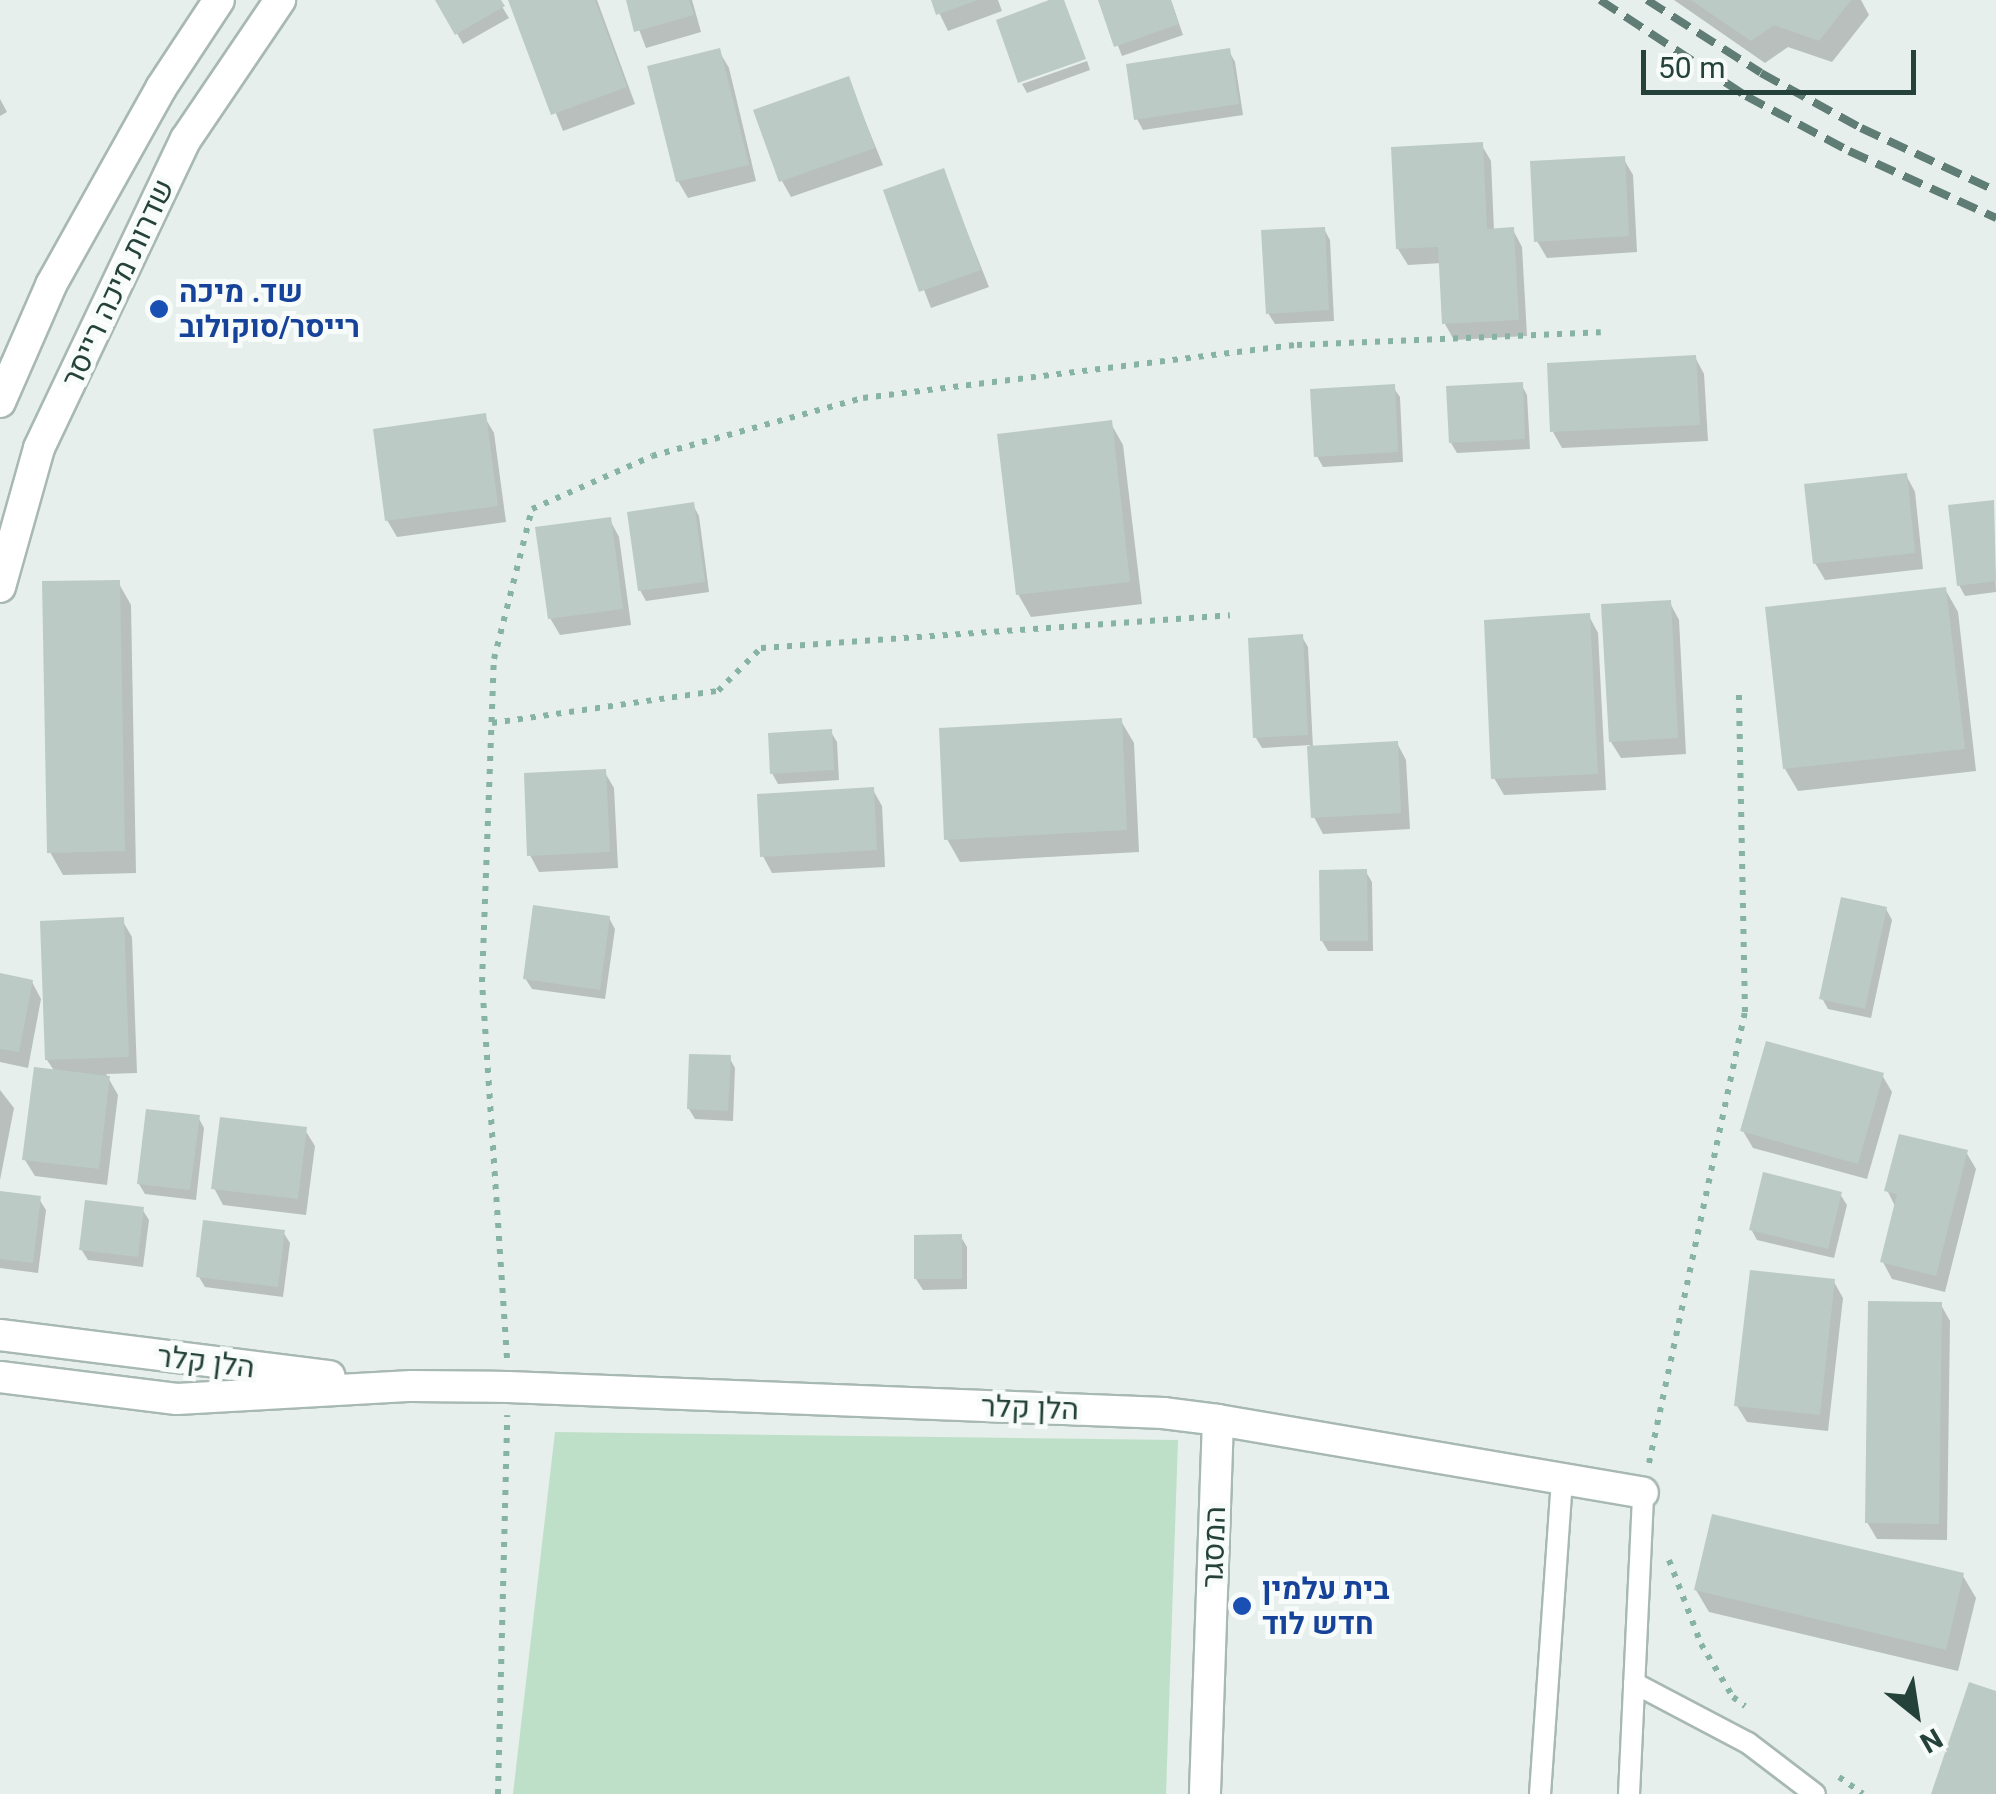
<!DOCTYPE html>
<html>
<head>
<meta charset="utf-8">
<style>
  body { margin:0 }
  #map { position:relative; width:1996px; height:1794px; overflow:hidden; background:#e6efeb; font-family:Roboto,Heebo,sans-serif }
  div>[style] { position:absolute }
  .green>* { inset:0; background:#bfe0c8 }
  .shadow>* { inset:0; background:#0003 }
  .building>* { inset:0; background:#bbcac4 }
  .path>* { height:6px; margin-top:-3px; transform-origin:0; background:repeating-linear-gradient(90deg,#86b3a5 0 5px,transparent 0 13px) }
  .roads { filter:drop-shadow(2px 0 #a8b8b2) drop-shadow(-2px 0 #a8b8b2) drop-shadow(0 2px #a8b8b2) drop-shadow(0 -2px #a8b8b2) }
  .lane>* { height:20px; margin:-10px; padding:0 10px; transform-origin:10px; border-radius:10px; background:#fff }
  .street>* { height:30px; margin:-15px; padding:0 15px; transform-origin:15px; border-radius:15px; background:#fff }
  .secondary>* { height:30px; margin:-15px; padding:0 15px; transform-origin:15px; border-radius:15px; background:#fff }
  .rail>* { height:8px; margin-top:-4px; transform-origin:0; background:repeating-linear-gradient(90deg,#5f7d75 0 20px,transparent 0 30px) }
  .dots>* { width:28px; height:28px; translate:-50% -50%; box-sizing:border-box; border:5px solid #f7fbf9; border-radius:50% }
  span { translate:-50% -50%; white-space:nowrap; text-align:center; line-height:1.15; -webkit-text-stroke:10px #f7fbf9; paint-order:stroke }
  .street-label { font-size:30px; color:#24423a }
  .transit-label { font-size:30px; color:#164399; font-weight:700 }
  .left { translate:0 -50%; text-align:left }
  .north { position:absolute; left:1866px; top:1664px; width:100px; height:100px; -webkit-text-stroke:8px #f7fbf9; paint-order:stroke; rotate:150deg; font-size:28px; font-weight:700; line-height:40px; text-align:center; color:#24423a }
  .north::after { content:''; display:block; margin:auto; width:35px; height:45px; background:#24423a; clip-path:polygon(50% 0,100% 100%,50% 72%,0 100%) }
  .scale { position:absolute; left:1641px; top:50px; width:275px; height:45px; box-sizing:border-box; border:5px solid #24423a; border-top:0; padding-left:12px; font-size:30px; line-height:35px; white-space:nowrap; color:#24423a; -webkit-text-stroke:8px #f7fbf9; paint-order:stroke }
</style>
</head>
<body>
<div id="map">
  <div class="green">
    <i style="clip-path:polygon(555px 1432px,1178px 1440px,1166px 1794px,513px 1794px)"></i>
  </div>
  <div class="shadow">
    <i style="clip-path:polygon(438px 0,498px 0,509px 18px,463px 44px)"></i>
    <i style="clip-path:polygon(511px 0,597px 0,635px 104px,563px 131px)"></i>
    <i style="clip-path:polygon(628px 0,692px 0,701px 32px,646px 48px)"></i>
    <i style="clip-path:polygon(933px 0,998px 0,1002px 11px,948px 31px)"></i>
    <i style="clip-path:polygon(1100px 0,1171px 0,1183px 35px,1122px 56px)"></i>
    <i style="clip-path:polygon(1674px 0,1861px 0,1869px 15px,1832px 62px,1788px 47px,1765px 63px)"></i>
    <i style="clip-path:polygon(719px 51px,729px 68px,756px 181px,688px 198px,678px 181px)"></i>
    <i style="clip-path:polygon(1229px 51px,1235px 62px,1243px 115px,1143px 130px,1137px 119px)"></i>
    <i style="clip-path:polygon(1087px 61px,1090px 70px,1027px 93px,1022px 84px)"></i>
    <i style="clip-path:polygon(848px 79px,883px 165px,791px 197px,782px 181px)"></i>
    <i style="clip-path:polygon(0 99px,7px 112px,0 116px)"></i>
    <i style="clip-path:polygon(1481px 144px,1491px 161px,1494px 231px,1513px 230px,1522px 247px,1527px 336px,1454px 340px,1445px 324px,1442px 263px,1408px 265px,1398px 249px)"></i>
    <i style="clip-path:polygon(1623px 158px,1633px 175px,1637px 252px,1547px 258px,1537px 241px)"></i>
    <i style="clip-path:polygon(943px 171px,989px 287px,931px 308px,886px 192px)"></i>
    <i style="clip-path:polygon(1324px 229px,1330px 240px,1334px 321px,1275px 324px,1268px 313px)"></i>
    <i style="clip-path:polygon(1695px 357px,1704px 374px,1708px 441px,1562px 448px,1553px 432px)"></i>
    <i style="clip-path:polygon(1521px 384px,1527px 395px,1530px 449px,1457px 453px,1451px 443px)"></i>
    <i style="clip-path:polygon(1393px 387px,1400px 397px,1403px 462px,1323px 467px,1317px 456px)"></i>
    <i style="clip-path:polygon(484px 416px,494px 433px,506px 522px,397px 537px,387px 520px)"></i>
    <i style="clip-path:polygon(1110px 422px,1123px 445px,1142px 604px,1031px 617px,1018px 594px)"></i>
    <i style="clip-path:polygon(1906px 475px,1915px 492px,1923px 569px,1825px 580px,1815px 563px)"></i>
    <i style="clip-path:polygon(1992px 502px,1996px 592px,1965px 596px,1959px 585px)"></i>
    <i style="clip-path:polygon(693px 505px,699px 516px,709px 592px,646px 601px,640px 590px)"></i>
    <i style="clip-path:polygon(610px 520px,619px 537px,631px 625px,560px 635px,550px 618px)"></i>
    <i style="clip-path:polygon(118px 582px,131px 605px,136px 873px,63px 875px,50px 852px)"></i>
    <i style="clip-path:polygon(1945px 589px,1958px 612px,1976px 771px,1798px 791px,1785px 769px)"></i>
    <i style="clip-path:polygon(1670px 603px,1679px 620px,1686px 754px,1621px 758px,1611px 742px)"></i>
    <i style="clip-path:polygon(1589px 616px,1598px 633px,1606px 790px,1504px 795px,1494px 778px)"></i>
    <i style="clip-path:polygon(1302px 637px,1308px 647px,1313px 748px,1397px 743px,1406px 760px,1410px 829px,1323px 834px,1314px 817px,1310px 745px,1262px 748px,1256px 738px)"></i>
    <i style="clip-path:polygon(1121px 721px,1134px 743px,1139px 852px,960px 862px,947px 839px)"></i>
    <i style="clip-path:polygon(831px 732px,837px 742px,839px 780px,778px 784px,772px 773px)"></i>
    <i style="clip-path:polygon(604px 771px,614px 788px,618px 868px,539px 872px,530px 855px)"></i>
    <i style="clip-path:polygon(873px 790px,882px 806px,885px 867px,772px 873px,763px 856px)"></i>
    <i style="clip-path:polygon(1366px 872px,1372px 882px,1373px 951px,1328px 951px,1322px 941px)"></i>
    <i style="clip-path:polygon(1886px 909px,1892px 920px,1871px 1018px,1828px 1009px,1822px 998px)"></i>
    <i style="clip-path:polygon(609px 918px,615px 929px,605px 999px,532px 989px,525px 978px)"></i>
    <i style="clip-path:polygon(122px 920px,132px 937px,137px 1073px,106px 1074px,118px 1095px,107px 1185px,35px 1176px,25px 1160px,55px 1072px,47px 1060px)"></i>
    <i style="clip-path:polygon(0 976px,32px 982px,41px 999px,28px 1068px,0 1062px)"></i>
    <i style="clip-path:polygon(729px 1057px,735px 1068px,733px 1121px,695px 1119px,689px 1109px)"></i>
    <i style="clip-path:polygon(1882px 1075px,1892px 1092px,1867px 1179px,1753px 1148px,1743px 1131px)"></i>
    <i style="clip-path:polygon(0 1090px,14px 1108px,0 1180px)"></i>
    <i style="clip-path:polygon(198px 1117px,204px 1128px,196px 1200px,145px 1194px,139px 1184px)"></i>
    <i style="clip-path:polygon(305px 1130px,315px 1146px,306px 1215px,223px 1205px,214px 1188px)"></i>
    <i style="clip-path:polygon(1966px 1152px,1976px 1169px,1945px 1292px,1892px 1279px,1883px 1262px,1896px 1208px,1887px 1190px)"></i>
    <i style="clip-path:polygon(0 1194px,39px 1199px,46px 1210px,38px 1273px,0 1268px)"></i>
    <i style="clip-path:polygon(1840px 1194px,1847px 1205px,1834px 1258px,1757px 1240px,1751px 1229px)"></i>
    <i style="clip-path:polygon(142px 1209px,149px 1220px,143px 1267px,88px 1260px,81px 1249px)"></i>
    <i style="clip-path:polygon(283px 1232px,290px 1243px,283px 1297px,205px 1287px,199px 1277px)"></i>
    <i style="clip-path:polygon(961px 1237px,967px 1247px,967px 1289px,923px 1290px,916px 1279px)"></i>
    <i style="clip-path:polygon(1834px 1282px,1843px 1298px,1828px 1431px,1747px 1422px,1737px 1406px)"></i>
    <i style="clip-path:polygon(1941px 1305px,1950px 1321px,1947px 1540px,1877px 1539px,1867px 1522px)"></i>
    <i style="clip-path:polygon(1963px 1576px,1976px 1598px,1958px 1671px,1709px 1612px,1696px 1590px)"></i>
  </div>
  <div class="building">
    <i style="clip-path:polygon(435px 0,501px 0,505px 6px,455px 35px)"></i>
    <i style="clip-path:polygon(508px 0,595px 0,627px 87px,551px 115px)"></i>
    <i style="clip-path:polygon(626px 0,689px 0,694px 15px,634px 32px)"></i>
    <i style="clip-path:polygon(931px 0,978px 0,936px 15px)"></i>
    <i style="clip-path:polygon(1049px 0,1064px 0,1086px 59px,1018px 83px,996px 20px)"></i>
    <i style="clip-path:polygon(1098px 0,1171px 0,1179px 24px,1114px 47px)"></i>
    <i style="clip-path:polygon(1691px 0,1851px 0,1819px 41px,1774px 25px,1751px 41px)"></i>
    <i style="clip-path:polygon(720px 48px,749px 165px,676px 182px,647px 66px)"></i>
    <i style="clip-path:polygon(1230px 48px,1239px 104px,1134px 120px,1126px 64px)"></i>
    <i style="clip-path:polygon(849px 76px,875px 148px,779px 182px,753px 110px)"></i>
    <i style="clip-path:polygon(1483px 142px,1487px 229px,1514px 227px,1519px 320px,1442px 324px,1438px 247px,1396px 249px,1391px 147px)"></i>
    <i style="clip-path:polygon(1625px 156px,1629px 236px,1534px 242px,1530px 161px)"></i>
    <i style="clip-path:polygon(944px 168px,981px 270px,919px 292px,883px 190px)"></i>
    <i style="clip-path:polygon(1325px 227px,1329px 310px,1266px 314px,1261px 230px)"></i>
    <i style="clip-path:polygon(1696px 355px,1700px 425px,1550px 432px,1547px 363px)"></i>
    <i style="clip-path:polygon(1523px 382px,1525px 439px,1449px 443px,1446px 386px)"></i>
    <i style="clip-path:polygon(1395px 384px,1398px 452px,1314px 457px,1310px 389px)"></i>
    <i style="clip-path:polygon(486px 413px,498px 506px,385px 521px,373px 429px)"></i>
    <i style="clip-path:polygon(1112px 420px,1130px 582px,1016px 595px,997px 434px)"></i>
    <i style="clip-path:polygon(1907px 473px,1915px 553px,1813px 564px,1804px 484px)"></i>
    <i style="clip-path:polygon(1994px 500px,1996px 581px,1957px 586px,1948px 505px)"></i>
    <i style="clip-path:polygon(694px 502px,705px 582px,638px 591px,627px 512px)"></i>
    <i style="clip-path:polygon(611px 517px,623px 609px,548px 619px,535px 527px)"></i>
    <i style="clip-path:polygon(120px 580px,125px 851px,47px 853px,42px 581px)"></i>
    <i style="clip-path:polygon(1946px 587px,1965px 749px,1783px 769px,1765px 607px)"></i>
    <i style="clip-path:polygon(1671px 600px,1678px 738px,1609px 742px,1601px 604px)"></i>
    <i style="clip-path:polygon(1590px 613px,1598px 774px,1491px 779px,1484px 620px)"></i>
    <i style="clip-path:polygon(1303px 634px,1308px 735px,1253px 738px,1248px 638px)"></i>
    <i style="clip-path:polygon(1122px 718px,1127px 830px,944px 840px,939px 728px)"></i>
    <i style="clip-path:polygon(832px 729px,834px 770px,770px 774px,768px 733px)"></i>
    <i style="clip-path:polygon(1398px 741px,1401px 813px,1311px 818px,1307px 746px)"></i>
    <i style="clip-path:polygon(606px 769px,610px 852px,527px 856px,524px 773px)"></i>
    <i style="clip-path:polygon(874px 787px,877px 850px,760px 857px,757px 794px)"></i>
    <i style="clip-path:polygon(1367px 869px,1368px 941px,1320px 941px,1319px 870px)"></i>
    <i style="clip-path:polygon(1841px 897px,1887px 907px,1865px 1009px,1819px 999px)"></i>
    <i style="clip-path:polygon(533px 905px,610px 916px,600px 990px,523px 979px)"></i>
    <i style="clip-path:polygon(124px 917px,129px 1057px,45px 1060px,40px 921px)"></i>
    <i style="clip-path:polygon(0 973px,33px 980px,19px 1052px,0 1049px)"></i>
    <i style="clip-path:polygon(1766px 1041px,1884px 1073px,1858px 1164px,1740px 1131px)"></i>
    <i style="clip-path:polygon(689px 1054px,731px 1055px,728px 1111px,687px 1109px)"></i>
    <i style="clip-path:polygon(34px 1067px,110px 1076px,99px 1169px,22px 1160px)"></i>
    <i style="clip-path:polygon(146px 1109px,200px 1115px,190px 1190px,137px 1184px)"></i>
    <i style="clip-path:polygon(220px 1117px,307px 1127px,298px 1199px,211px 1189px)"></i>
    <i style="clip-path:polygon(1899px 1134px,1968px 1150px,1936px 1276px,1880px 1262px,1897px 1194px,1884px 1191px)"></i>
    <i style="clip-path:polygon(1763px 1172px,1842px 1192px,1828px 1249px,1749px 1230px)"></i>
    <i style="clip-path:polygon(0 1191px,41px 1196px,33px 1263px,0 1259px)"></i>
    <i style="clip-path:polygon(85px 1200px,144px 1207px,138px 1257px,79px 1250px)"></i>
    <i style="clip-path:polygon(203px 1220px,285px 1230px,278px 1287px,196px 1277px)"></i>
    <i style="clip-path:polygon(962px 1234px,962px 1279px,914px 1279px,914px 1235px)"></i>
    <i style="clip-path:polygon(1750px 1270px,1835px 1279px,1820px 1415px,1734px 1406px)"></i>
    <i style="clip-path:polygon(1868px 1301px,1942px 1302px,1939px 1524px,1865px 1523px)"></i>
    <i style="clip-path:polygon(1712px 1514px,1964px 1573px,1946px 1650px,1694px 1590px)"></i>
    <i style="clip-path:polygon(1969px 1682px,1996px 1691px,1996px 1794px,1931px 1794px)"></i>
  </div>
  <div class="path">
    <i style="left:492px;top:723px;width:228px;rotate:-8.1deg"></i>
    <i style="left:718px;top:691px;width:61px;rotate:-45deg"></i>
    <i style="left:761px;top:648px;width:470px;rotate:-4deg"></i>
    <i style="left:507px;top:1358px;width:377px;rotate:-93.8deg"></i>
    <i style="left:482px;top:982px;width:323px;rotate:-87.9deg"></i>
    <i style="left:494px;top:659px;width:155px;rotate:-75.8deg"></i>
    <i style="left:532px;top:509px;width:131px;rotate:-23.8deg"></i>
    <i style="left:652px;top:456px;width:219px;rotate:-15.4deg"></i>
    <i style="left:863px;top:398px;width:437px;rotate:-7deg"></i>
    <i style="left:1297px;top:345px;width:304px;rotate:-2.4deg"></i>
    <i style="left:1649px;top:1463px;width:461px;rotate:-78deg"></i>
    <i style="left:1745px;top:1012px;width:322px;rotate:-91.1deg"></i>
    <i style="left:1669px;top:1560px;width:90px;rotate:69.1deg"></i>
    <i style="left:1701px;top:1644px;width:62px;rotate:58.9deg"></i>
    <i style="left:1733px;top:1697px;width:15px;rotate:37deg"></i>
    <i style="left:1839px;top:1777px;width:29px;rotate:35deg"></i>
    <i style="left:498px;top:1794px;width:379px;rotate:-88.6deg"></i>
  </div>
  <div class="roads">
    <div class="lane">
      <i style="left:1634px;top:1683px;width:129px;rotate:27.8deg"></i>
      <i style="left:1748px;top:1743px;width:84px;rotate:37.3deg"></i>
      <i style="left:1540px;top:1794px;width:316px;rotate:-86deg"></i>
      <i style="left:1629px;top:1794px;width:301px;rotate:-87.3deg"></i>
    </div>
    <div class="street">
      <i style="left:1218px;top:1420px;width:431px;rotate:9.7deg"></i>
    </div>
    <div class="secondary">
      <i style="left:0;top:402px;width:128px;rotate:-66.4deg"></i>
      <i style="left:51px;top:285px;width:226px;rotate:-60.8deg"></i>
      <i style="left:161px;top:88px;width:105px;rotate:-56.6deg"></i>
      <i style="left:0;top:587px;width:144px;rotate:-74.3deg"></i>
      <i style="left:39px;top:448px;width:342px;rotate:-64.6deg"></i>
      <i style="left:186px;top:139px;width:168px;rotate:-55.9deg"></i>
      <i style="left:0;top:1335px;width:332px;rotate:7.1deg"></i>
      <i style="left:0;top:1377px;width:178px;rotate:7.1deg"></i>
      <i style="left:177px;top:1399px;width:235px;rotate:-3.2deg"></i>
      <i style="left:412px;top:1386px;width:96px;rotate:0.6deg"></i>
      <i style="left:508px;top:1387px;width:656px;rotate:2.27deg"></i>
      <i style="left:1163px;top:1413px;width:55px;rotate:7.3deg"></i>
      <i style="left:1218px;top:1420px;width:374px;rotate:92deg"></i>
    </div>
  </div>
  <div class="rail">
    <i style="left:1600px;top:0;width:175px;rotate:33.3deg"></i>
    <i style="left:1746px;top:96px;width:117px;rotate:28.1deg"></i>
    <i style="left:1849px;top:151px;width:162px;rotate:24.5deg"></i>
    <i style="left:1647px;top:0;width:135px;rotate:32.6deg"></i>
    <i style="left:1761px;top:73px;width:114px;rotate:28.8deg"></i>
    <i style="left:1861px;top:128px;width:149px;rotate:25deg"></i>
  </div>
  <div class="dots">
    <i style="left:159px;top:309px;background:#1a4fb4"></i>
    <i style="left:1242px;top:1606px;background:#1a4fb4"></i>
  </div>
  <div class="street-label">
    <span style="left:118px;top:283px;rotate:-65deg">שדרות מיכה רייסר</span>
    <span style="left:206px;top:1362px;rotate:7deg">הלן קלר</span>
    <span style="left:1030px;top:1408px;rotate:2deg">הלן קלר</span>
    <span style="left:1214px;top:1547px;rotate:-88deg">המסגר</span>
  </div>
  <div class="transit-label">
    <span class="left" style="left:179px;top:309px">שד. מיכה<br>רייסר/סוקולוב</span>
    <span class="left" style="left:1262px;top:1606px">בית עלמין<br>חדש לוד</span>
  </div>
  <div class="north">N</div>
  <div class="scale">50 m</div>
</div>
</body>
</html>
